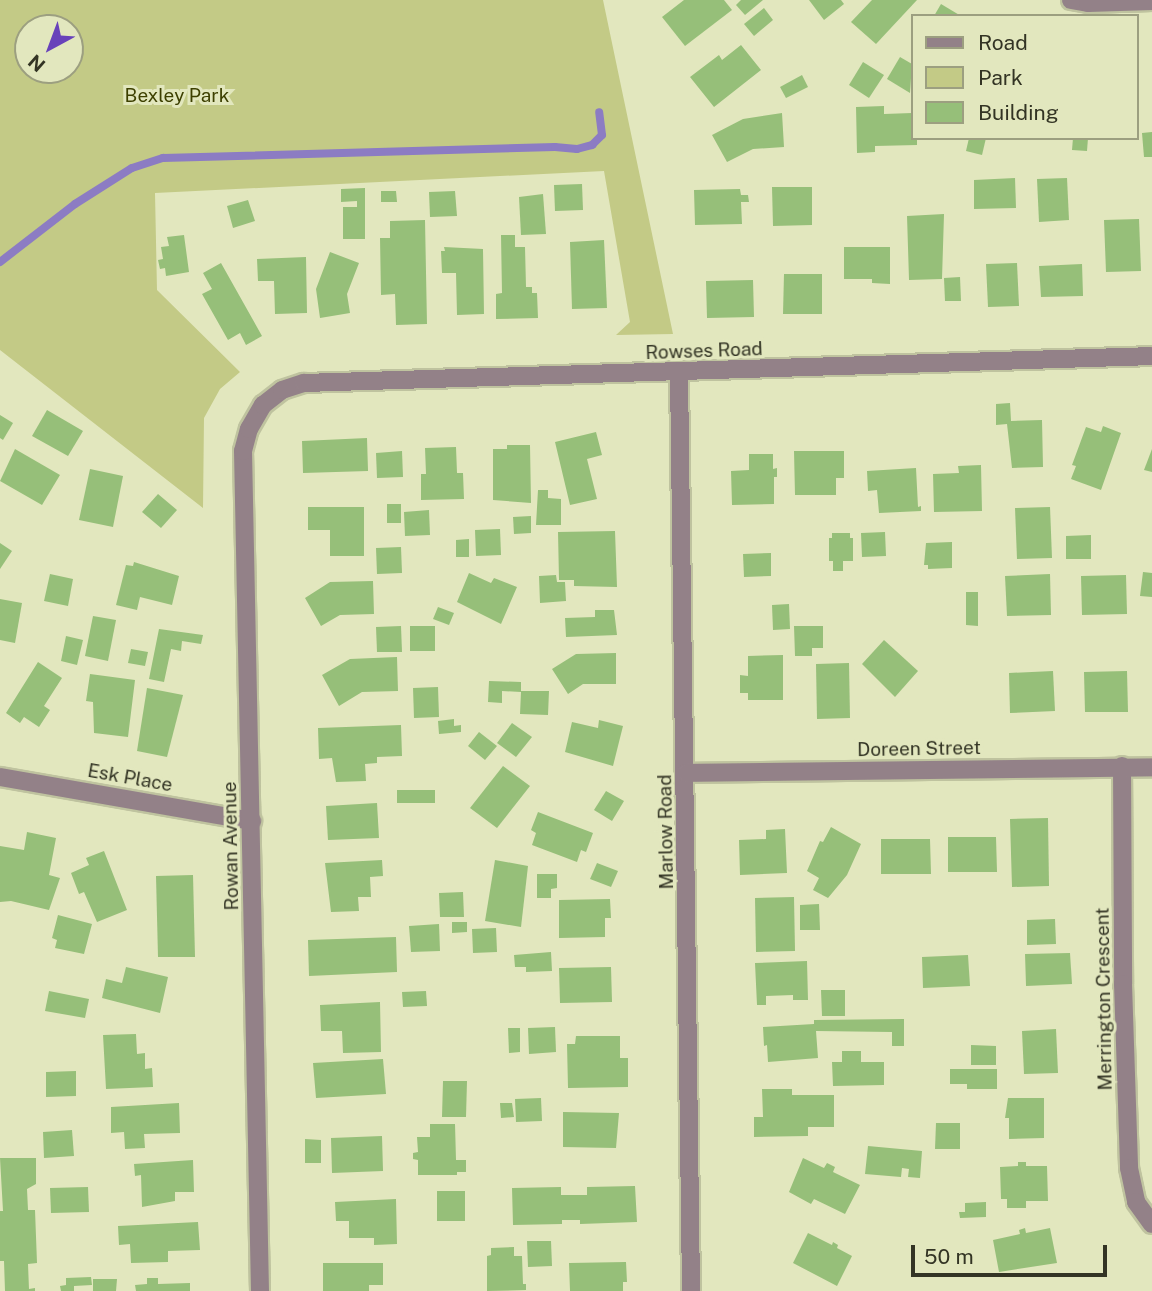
<!DOCTYPE html>
<html>
<head>
<meta charset="utf-8">
<style>
  body { margin:0 }
  #map { position:relative; width:1152px; height:1291px; overflow:hidden; background:#e2e7be; font-family:"Public Sans",sans-serif }
  div>[style] { position:absolute }
  .green>* { inset:0; background:#c3ca86 }
  .stream>* { height:8px; margin:-4px; padding:0 4px; transform-origin:4px; border-radius:4px; background:#8c7cc3 }
  .building>* { inset:0; background:#96bf79 }
  .roads { filter:drop-shadow(2px 0 #bfc39f) drop-shadow(-2px 0 #bfc39f) drop-shadow(0 2px #bfc39f) drop-shadow(0 -2px #bfc39f) }
  .minor>* { height:18px; margin:-9px; padding:0 9px; transform-origin:9px; border-radius:9px; background:#938188 }
  span { translate:-50% -50%; white-space:nowrap; text-align:center; line-height:1.15; -webkit-text-stroke:6px #e2e7be; paint-order:stroke }
  .park-label { font-size:19px; color:#3d4000 }
  .street-label { font-size:19px; color:#333424 }
  .legend { position:absolute; left:911px; top:14px; width:228px; height:126px; box-sizing:border-box; background:#e2e7be; border:2px solid #9c9f80; margin:0; padding:9px 12px; list-style:none; font-size:21px; color:#333424 }
  .legend li { display:flex; align-items:center; gap:14px; height:35px }
  .legend b { width:35px; border:2px solid #9c9f80 }
  .north { position:absolute; left:14px; top:14px; width:70px; height:70px; box-sizing:border-box; background:#e2e7be; border:2px solid #9c9f80; border-radius:50%; rotate:221deg; font-size:19px; font-weight:700; line-height:28px; text-align:center; color:#333424 }
  .north::after { content:''; display:block; margin:auto; width:24px; height:32px; background:#6842ba; clip-path:polygon(50% 0,100% 100%,50% 72%,0 100%) }
  .scale { position:absolute; left:911px; top:1245px; width:196px; height:32px; box-sizing:border-box; border:4px solid #333424; border-top:0; padding-left:9px; font-size:21px; line-height:24px; white-space:nowrap; color:#333424; -webkit-text-stroke:5px #e2e7be; paint-order:stroke }
</style>
</head>
<body>
<div id="map">
  <div class="green">
    <i style="clip-path:polygon(evenodd,0 0,603px 0,673px 334px,616px 335px,630px 322px,604px 171px,155px 193px,157px 290px,240px 372px,220px 389px,204px 418px,203px 508px,0 350px,0 0,28px 28px,70px 28px,70px 70px,28px 70px,28px 28px)"></i>
  </div>
  <div class="stream">
    <i style="left:0;top:262px;width:95px;rotate:-37.7deg"></i>
    <i style="left:75px;top:204px;width:67px;rotate:-32.3deg"></i>
    <i style="left:132px;top:168px;width:33px;rotate:-18deg"></i>
    <i style="left:163px;top:158px;width:392px;rotate:-1.6deg"></i>
    <i style="left:555px;top:147px;width:22px;rotate:5deg"></i>
    <i style="left:577px;top:149px;width:16px;rotate:-15deg"></i>
    <i style="left:592px;top:145px;width:14px;rotate:-45deg"></i>
    <i style="left:602px;top:135px;width:23px;rotate:-97deg"></i>
  </div>
  <div class="building">
    <i style="clip-path:polygon(684px 0,724px 0,732px 10px,685px 46px,662px 17px)"></i>
    <i style="clip-path:polygon(741px 0,763px 0,745px 15px,736px 5px)"></i>
    <i style="clip-path:polygon(809px 0,841px 0,844px 4px,824px 20px)"></i>
    <i style="clip-path:polygon(872px 0,917px 0,876px 44px,851px 22px)"></i>
    <i style="clip-path:polygon(941px 4px,961px 16px,934px 16px)"></i>
    <i style="clip-path:polygon(764px 8px,773px 20px,754px 36px,744px 24px)"></i>
    <i style="clip-path:polygon(741px 45px,761px 70px,714px 107px,690px 77px,719px 55px,722px 60px)"></i>
    <i style="clip-path:polygon(900px 57px,912px 64px,910px 93px,887px 79px)"></i>
    <i style="clip-path:polygon(863px 62px,884px 75px,869px 98px,849px 85px)"></i>
    <i style="clip-path:polygon(802px 75px,808px 87px,786px 98px,780px 87px)"></i>
    <i style="clip-path:polygon(884px 106px,884px 114px,912px 113px,912px 138px,917px 138px,917px 145px,875px 146px,875px 152px,857px 153px,856px 107px)"></i>
    <i style="clip-path:polygon(782px 113px,784px 147px,753px 149px,727px 162px,712px 135px,743px 119px)"></i>
    <i style="clip-path:polygon(1152px 132px,1152px 157px,1144px 157px,1142px 133px)"></i>
    <i style="clip-path:polygon(969px 138px,986px 138px,982px 155px,966px 151px)"></i>
    <i style="clip-path:polygon(1073px 138px,1088px 138px,1087px 151px,1072px 150px)"></i>
    <i style="clip-path:polygon(1015px 178px,1016px 208px,974px 209px,974px 180px)"></i>
    <i style="clip-path:polygon(1067px 178px,1069px 220px,1039px 222px,1037px 179px)"></i>
    <i style="clip-path:polygon(582px 184px,583px 210px,555px 211px,554px 185px)"></i>
    <i style="clip-path:polygon(772px 187px,812px 187px,812px 225px,773px 226px)"></i>
    <i style="clip-path:polygon(365px 188px,365px 239px,343px 239px,343px 207px,357px 207px,357px 201px,341px 202px,341px 189px)"></i>
    <i style="clip-path:polygon(740px 189px,741px 195px,748px 195px,749px 202px,741px 202px,742px 224px,695px 225px,694px 190px)"></i>
    <i style="clip-path:polygon(381px 191px,396px 191px,397px 202px,381px 202px)"></i>
    <i style="clip-path:polygon(455px 191px,457px 216px,430px 217px,429px 192px)"></i>
    <i style="clip-path:polygon(543px 194px,546px 234px,521px 235px,519px 197px)"></i>
    <i style="clip-path:polygon(248px 200px,255px 221px,233px 228px,227px 206px)"></i>
    <i style="clip-path:polygon(944px 214px,942px 279px,909px 280px,907px 216px)"></i>
    <i style="clip-path:polygon(1139px 219px,1141px 271px,1106px 272px,1104px 220px)"></i>
    <i style="clip-path:polygon(425px 220px,427px 324px,396px 325px,395px 294px,381px 295px,380px 238px,390px 238px,390px 221px)"></i>
    <i style="clip-path:polygon(184px 235px,189px 272px,166px 276px,165px 268px,160px 269px,158px 260px,163px 259px,161px 247px,169px 246px,167px 237px)"></i>
    <i style="clip-path:polygon(501px 235px,515px 235px,515px 247px,525px 247px,526px 287px,532px 287px,532px 293px,537px 293px,538px 318px,496px 319px,496px 294px,502px 293px)"></i>
    <i style="clip-path:polygon(604px 240px,607px 308px,572px 309px,570px 242px)"></i>
    <i style="clip-path:polygon(444px 247px,483px 249px,484px 314px,457px 315px,456px 273px,442px 273px,441px 251px,445px 251px)"></i>
    <i style="clip-path:polygon(844px 247px,890px 247px,890px 284px,872px 283px,872px 279px,844px 279px)"></i>
    <i style="clip-path:polygon(330px 252px,359px 263px,347px 294px,350px 313px,320px 318px,316px 289px)"></i>
    <i style="clip-path:polygon(306px 257px,307px 313px,275px 314px,274px 281px,258px 281px,257px 259px)"></i>
    <i style="clip-path:polygon(221px 263px,262px 336px,246px 345px,240px 333px,228px 340px,202px 294px,212px 289px,203px 273px)"></i>
    <i style="clip-path:polygon(1017px 263px,1019px 306px,988px 307px,986px 264px)"></i>
    <i style="clip-path:polygon(1082px 264px,1083px 296px,1041px 297px,1039px 266px)"></i>
    <i style="clip-path:polygon(784px 274px,822px 274px,822px 314px,783px 314px)"></i>
    <i style="clip-path:polygon(960px 277px,961px 301px,945px 301px,944px 278px)"></i>
    <i style="clip-path:polygon(753px 280px,754px 317px,707px 318px,706px 281px)"></i>
    <i style="clip-path:polygon(1010px 403px,1011px 421px,1042px 420px,1043px 467px,1012px 468px,1007px 424px,996px 425px,996px 404px)"></i>
    <i style="clip-path:polygon(47px 410px,83px 431px,68px 456px,32px 436px)"></i>
    <i style="clip-path:polygon(0 415px,13px 423px,3px 440px,0 438px)"></i>
    <i style="clip-path:polygon(1103px 426px,1121px 433px,1101px 490px,1071px 479px,1076px 466px,1072px 465px,1086px 427px,1101px 432px)"></i>
    <i style="clip-path:polygon(596px 432px,602px 455px,587px 459px,597px 499px,570px 505px,555px 442px)"></i>
    <i style="clip-path:polygon(367px 438px,368px 471px,303px 473px,302px 441px)"></i>
    <i style="clip-path:polygon(507px 445px,530px 445px,531px 503px,493px 500px,493px 449px,507px 449px)"></i>
    <i style="clip-path:polygon(456px 447px,457px 473px,463px 473px,464px 499px,421px 500px,421px 474px,426px 474px,425px 448px)"></i>
    <i style="clip-path:polygon(15px 449px,60px 475px,42px 505px,0 481px)"></i>
    <i style="clip-path:polygon(1152px 449px,1152px 472px,1144px 470px)"></i>
    <i style="clip-path:polygon(402px 451px,403px 477px,377px 478px,376px 453px)"></i>
    <i style="clip-path:polygon(794px 451px,844px 451px,844px 478px,836px 478px,836px 495px,795px 495px)"></i>
    <i style="clip-path:polygon(749px 454px,773px 454px,773px 469px,777px 468px,777px 477px,774px 477px,774px 504px,732px 505px,731px 471px,749px 470px)"></i>
    <i style="clip-path:polygon(981px 465px,982px 511px,934px 512px,933px 474px,959px 473px,958px 466px)"></i>
    <i style="clip-path:polygon(916px 468px,918px 507px,921px 506px,921px 511px,879px 513px,877px 490px,868px 491px,867px 471px)"></i>
    <i style="clip-path:polygon(90px 469px,123px 476px,113px 527px,79px 520px)"></i>
    <i style="clip-path:polygon(538px 490px,548px 490px,548px 498px,561px 499px,561px 525px,536px 525px)"></i>
    <i style="clip-path:polygon(158px 494px,177px 510px,161px 528px,142px 512px)"></i>
    <i style="clip-path:polygon(387px 504px,401px 504px,401px 523px,387px 523px)"></i>
    <i style="clip-path:polygon(308px 507px,364px 507px,364px 556px,330px 556px,330px 530px,308px 530px)"></i>
    <i style="clip-path:polygon(1050px 507px,1052px 558px,1017px 559px,1015px 508px)"></i>
    <i style="clip-path:polygon(429px 510px,430px 535px,405px 536px,404px 512px)"></i>
    <i style="clip-path:polygon(531px 516px,531px 533px,514px 534px,513px 517px)"></i>
    <i style="clip-path:polygon(500px 529px,501px 555px,476px 556px,475px 530px)"></i>
    <i style="clip-path:polygon(615px 531px,617px 587px,574px 586px,574px 580px,559px 580px,558px 532px)"></i>
    <i style="clip-path:polygon(885px 532px,886px 556px,862px 557px,861px 533px)"></i>
    <i style="clip-path:polygon(832px 533px,850px 533px,850px 538px,853px 538px,853px 561px,843px 561px,843px 571px,833px 571px,833px 561px,829px 561px,829px 538px,832px 538px)"></i>
    <i style="clip-path:polygon(1091px 535px,1091px 559px,1066px 559px,1066px 536px)"></i>
    <i style="clip-path:polygon(469px 539px,469px 557px,456px 557px,456px 540px)"></i>
    <i style="clip-path:polygon(952px 542px,952px 568px,928px 569px,928px 565px,924px 565px,926px 543px)"></i>
    <i style="clip-path:polygon(0 543px,12px 551px,0 569px)"></i>
    <i style="clip-path:polygon(401px 547px,402px 573px,377px 574px,376px 548px)"></i>
    <i style="clip-path:polygon(771px 553px,771px 576px,744px 577px,743px 554px)"></i>
    <i style="clip-path:polygon(134px 562px,179px 576px,172px 605px,140px 597px,137px 610px,116px 605px,126px 565px,133px 566px)"></i>
    <i style="clip-path:polygon(1143px 572px,1152px 573px,1152px 597px,1140px 596px)"></i>
    <i style="clip-path:polygon(469px 573px,491px 583px,494px 578px,517px 587px,501px 624px,457px 602px)"></i>
    <i style="clip-path:polygon(50px 574px,73px 579px,68px 606px,44px 601px)"></i>
    <i style="clip-path:polygon(1050px 574px,1051px 615px,1007px 616px,1005px 576px)"></i>
    <i style="clip-path:polygon(556px 575px,557px 582px,565px 582px,566px 601px,540px 603px,539px 576px)"></i>
    <i style="clip-path:polygon(1126px 575px,1127px 614px,1082px 615px,1081px 576px)"></i>
    <i style="clip-path:polygon(373px 581px,374px 614px,340px 615px,321px 626px,305px 598px,330px 582px)"></i>
    <i style="clip-path:polygon(966px 592px,978px 592px,978px 626px,966px 625px)"></i>
    <i style="clip-path:polygon(0 599px,22px 603px,15px 643px,0 640px)"></i>
    <i style="clip-path:polygon(789px 604px,790px 629px,773px 630px,772px 605px)"></i>
    <i style="clip-path:polygon(438px 607px,454px 613px,449px 625px,433px 619px)"></i>
    <i style="clip-path:polygon(595px 610px,614px 610px,617px 635px,566px 637px,565px 618px,595px 617px)"></i>
    <i style="clip-path:polygon(93px 616px,116px 620px,108px 661px,85px 656px)"></i>
    <i style="clip-path:polygon(401px 626px,402px 652px,377px 652px,376px 627px)"></i>
    <i style="clip-path:polygon(410px 626px,435px 626px,435px 651px,410px 651px)"></i>
    <i style="clip-path:polygon(794px 626px,823px 626px,823px 648px,812px 648px,812px 656px,795px 656px)"></i>
    <i style="clip-path:polygon(159px 629px,203px 635px,201px 644px,182px 641px,181px 651px,171px 649px,164px 682px,149px 679px)"></i>
    <i style="clip-path:polygon(66px 636px,83px 640px,77px 665px,61px 661px)"></i>
    <i style="clip-path:polygon(884px 640px,918px 671px,895px 697px,862px 664px)"></i>
    <i style="clip-path:polygon(131px 649px,148px 652px,145px 666px,128px 663px)"></i>
    <i style="clip-path:polygon(616px 653px,616px 684px,583px 684px,568px 694px,552px 669px,576px 654px)"></i>
    <i style="clip-path:polygon(783px 655px,783px 700px,748px 700px,748px 693px,740px 693px,740px 675px,748px 676px,748px 656px)"></i>
    <i style="clip-path:polygon(397px 657px,398px 691px,362px 692px,339px 706px,322px 675px,350px 659px)"></i>
    <i style="clip-path:polygon(38px 662px,62px 678px,44px 706px,50px 710px,39px 727px,24px 717px,20px 723px,6px 713px)"></i>
    <i style="clip-path:polygon(849px 663px,850px 718px,817px 719px,816px 664px)"></i>
    <i style="clip-path:polygon(1053px 671px,1055px 711px,1010px 713px,1009px 673px)"></i>
    <i style="clip-path:polygon(1127px 671px,1128px 712px,1085px 712px,1084px 672px)"></i>
    <i style="clip-path:polygon(90px 674px,135px 680px,128px 737px,94px 733px,93px 702px,86px 701px)"></i>
    <i style="clip-path:polygon(489px 681px,521px 682px,521px 691px,549px 691px,548px 715px,520px 714px,521px 692px,502px 691px,502px 703px,488px 702px)"></i>
    <i style="clip-path:polygon(438px 687px,439px 717px,414px 718px,413px 688px)"></i>
    <i style="clip-path:polygon(147px 688px,183px 695px,167px 757px,137px 751px)"></i>
    <i style="clip-path:polygon(454px 719px,454px 726px,461px 725px,461px 732px,439px 734px,438px 721px)"></i>
    <i style="clip-path:polygon(599px 720px,623px 726px,613px 766px,565px 752px,572px 722px,598px 728px)"></i>
    <i style="clip-path:polygon(512px 723px,532px 737px,516px 757px,497px 743px)"></i>
    <i style="clip-path:polygon(401px 725px,402px 756px,377px 757px,377px 763px,365px 764px,366px 781px,336px 782px,332px 758px,319px 759px,318px 728px)"></i>
    <i style="clip-path:polygon(479px 732px,497px 746px,485px 760px,468px 746px)"></i>
    <i style="clip-path:polygon(503px 766px,530px 786px,497px 828px,470px 808px)"></i>
    <i style="clip-path:polygon(397px 790px,435px 790px,435px 803px,397px 803px)"></i>
    <i style="clip-path:polygon(606px 791px,624px 801px,612px 821px,594px 810px)"></i>
    <i style="clip-path:polygon(377px 803px,379px 838px,328px 840px,326px 806px)"></i>
    <i style="clip-path:polygon(538px 812px,593px 833px,586px 852px,581px 850px,577px 862px,532px 845px,536px 833px,531px 830px)"></i>
    <i style="clip-path:polygon(1048px 818px,1049px 886px,1012px 887px,1010px 819px)"></i>
    <i style="clip-path:polygon(831px 827px,861px 844px,847px 875px,828px 898px,813px 890px,819px 878px,807px 871px,820px 841px,823px 842px)"></i>
    <i style="clip-path:polygon(785px 829px,787px 873px,740px 875px,739px 840px,766px 839px,766px 830px)"></i>
    <i style="clip-path:polygon(27px 832px,56px 838px,49px 875px,60px 878px,49px 910px,11px 901px,0 902px,0 846px,24px 850px)"></i>
    <i style="clip-path:polygon(948px 837px,996px 837px,997px 872px,948px 872px)"></i>
    <i style="clip-path:polygon(881px 839px,930px 839px,931px 874px,881px 874px)"></i>
    <i style="clip-path:polygon(104px 851px,127px 910px,97px 922px,84px 892px,79px 894px,71px 873px,89px 865px,86px 858px)"></i>
    <i style="clip-path:polygon(382px 860px,383px 876px,370px 877px,371px 897px,358px 897px,359px 911px,331px 912px,325px 863px)"></i>
    <i style="clip-path:polygon(495px 860px,528px 866px,521px 927px,485px 921px)"></i>
    <i style="clip-path:polygon(597px 863px,618px 871px,611px 887px,590px 879px)"></i>
    <i style="clip-path:polygon(537px 874px,557px 874px,557px 888px,551px 889px,551px 898px,537px 898px)"></i>
    <i style="clip-path:polygon(193px 875px,195px 957px,158px 957px,156px 876px)"></i>
    <i style="clip-path:polygon(463px 892px,464px 917px,440px 917px,439px 893px)"></i>
    <i style="clip-path:polygon(794px 897px,795px 951px,756px 952px,755px 898px)"></i>
    <i style="clip-path:polygon(610px 899px,611px 918px,605px 918px,605px 937px,559px 938px,559px 900px)"></i>
    <i style="clip-path:polygon(819px 904px,820px 930px,800px 930px,800px 905px)"></i>
    <i style="clip-path:polygon(58px 915px,92px 924px,84px 954px,55px 948px,57px 940px,52px 938px)"></i>
    <i style="clip-path:polygon(1055px 919px,1056px 944px,1027px 945px,1027px 920px)"></i>
    <i style="clip-path:polygon(452px 922px,467px 922px,467px 932px,452px 933px)"></i>
    <i style="clip-path:polygon(439px 924px,440px 951px,411px 952px,409px 926px)"></i>
    <i style="clip-path:polygon(496px 928px,497px 952px,473px 953px,472px 929px)"></i>
    <i style="clip-path:polygon(396px 937px,397px 972px,309px 976px,308px 940px)"></i>
    <i style="clip-path:polygon(551px 952px,552px 971px,526px 972px,526px 967px,515px 967px,514px 955px)"></i>
    <i style="clip-path:polygon(1070px 953px,1072px 984px,1026px 986px,1025px 954px)"></i>
    <i style="clip-path:polygon(968px 955px,970px 986px,923px 988px,922px 957px)"></i>
    <i style="clip-path:polygon(807px 961px,808px 1000px,793px 1000px,793px 995px,766px 996px,766px 1005px,757px 1005px,755px 963px)"></i>
    <i style="clip-path:polygon(126px 967px,168px 977px,160px 1013px,102px 998px,106px 979px,122px 983px)"></i>
    <i style="clip-path:polygon(611px 967px,612px 1002px,560px 1003px,559px 968px)"></i>
    <i style="clip-path:polygon(821px 990px,845px 990px,845px 1016px,822px 1016px)"></i>
    <i style="clip-path:polygon(49px 991px,89px 999px,85px 1018px,45px 1011px)"></i>
    <i style="clip-path:polygon(426px 991px,427px 1006px,403px 1007px,402px 992px)"></i>
    <i style="clip-path:polygon(380px 1002px,381px 1052px,343px 1053px,342px 1031px,321px 1031px,320px 1005px)"></i>
    <i style="clip-path:polygon(904px 1019px,904px 1046px,892px 1046px,892px 1032px,816px 1031px,818px 1058px,768px 1062px,767px 1045px,764px 1046px,763px 1027px,814px 1024px,814px 1020px)"></i>
    <i style="clip-path:polygon(555px 1027px,556px 1052px,529px 1054px,528px 1028px)"></i>
    <i style="clip-path:polygon(508px 1028px,520px 1028px,520px 1052px,509px 1053px)"></i>
    <i style="clip-path:polygon(1056px 1029px,1058px 1073px,1024px 1074px,1022px 1031px)"></i>
    <i style="clip-path:polygon(136px 1034px,137px 1054px,145px 1053px,145px 1069px,152px 1068px,153px 1087px,106px 1089px,103px 1035px)"></i>
    <i style="clip-path:polygon(576px 1036px,620px 1036px,620px 1058px,628px 1058px,628px 1087px,568px 1088px,567px 1044px,575px 1044px)"></i>
    <i style="clip-path:polygon(971px 1045px,996px 1046px,996px 1065px,971px 1065px)"></i>
    <i style="clip-path:polygon(842px 1051px,861px 1051px,861px 1062px,884px 1062px,884px 1085px,833px 1086px,832px 1062px,842px 1062px)"></i>
    <i style="clip-path:polygon(383px 1059px,386px 1094px,316px 1098px,313px 1063px)"></i>
    <i style="clip-path:polygon(950px 1069px,997px 1069px,997px 1089px,967px 1089px,967px 1084px,950px 1084px)"></i>
    <i style="clip-path:polygon(76px 1071px,76px 1096px,46px 1097px,46px 1072px)"></i>
    <i style="clip-path:polygon(443px 1081px,467px 1081px,466px 1117px,442px 1117px)"></i>
    <i style="clip-path:polygon(762px 1089px,792px 1089px,792px 1095px,834px 1095px,834px 1127px,808px 1127px,808px 1136px,754px 1137px,754px 1117px,763px 1117px)"></i>
    <i style="clip-path:polygon(541px 1098px,542px 1121px,516px 1122px,515px 1099px)"></i>
    <i style="clip-path:polygon(1008px 1098px,1044px 1098px,1044px 1138px,1009px 1139px,1009px 1118px,1005px 1118px)"></i>
    <i style="clip-path:polygon(179px 1103px,180px 1133px,144px 1134px,145px 1148px,125px 1149px,124px 1132px,111px 1133px,111px 1107px)"></i>
    <i style="clip-path:polygon(500px 1103px,512px 1103px,514px 1117px,501px 1118px)"></i>
    <i style="clip-path:polygon(563px 1112px,619px 1113px,616px 1148px,563px 1147px)"></i>
    <i style="clip-path:polygon(936px 1123px,960px 1123px,960px 1149px,935px 1149px)"></i>
    <i style="clip-path:polygon(430px 1124px,455px 1124px,456px 1160px,466px 1160px,466px 1172px,457px 1172px,457px 1175px,418px 1175px,418px 1160px,413px 1159px,413px 1153px,418px 1152px,417px 1137px,430px 1137px)"></i>
    <i style="clip-path:polygon(72px 1130px,74px 1156px,44px 1158px,43px 1132px)"></i>
    <i style="clip-path:polygon(382px 1136px,383px 1171px,332px 1173px,331px 1138px)"></i>
    <i style="clip-path:polygon(305px 1139px,321px 1140px,321px 1163px,305px 1163px)"></i>
    <i style="clip-path:polygon(868px 1146px,922px 1151px,920px 1178px,908px 1177px,909px 1169px,902px 1168px,901px 1177px,865px 1174px)"></i>
    <i style="clip-path:polygon(0 1158px,36px 1158px,36px 1184px,27px 1189px,28px 1210px,35px 1210px,37px 1263px,28px 1264px,29px 1289px,35px 1288px,35px 1291px,5px 1291px,4px 1261px,0 1261px,0 1211px,3px 1211px)"></i>
    <i style="clip-path:polygon(803px 1158px,824px 1168px,827px 1163px,835px 1167px,833px 1172px,860px 1185px,845px 1214px,814px 1199px,811px 1204px,789px 1192px)"></i>
    <i style="clip-path:polygon(193px 1160px,194px 1192px,175px 1192px,175px 1201px,142px 1207px,141px 1175px,135px 1176px,134px 1164px)"></i>
    <i style="clip-path:polygon(1018px 1162px,1026px 1162px,1026px 1166px,1047px 1166px,1048px 1201px,1026px 1201px,1026px 1208px,1007px 1208px,1007px 1199px,1001px 1199px,1000px 1167px,1018px 1166px)"></i>
    <i style="clip-path:polygon(635px 1186px,637px 1222px,580px 1224px,580px 1220px,562px 1220px,562px 1224px,513px 1225px,512px 1188px,561px 1187px,561px 1195px,587px 1195px,587px 1187px)"></i>
    <i style="clip-path:polygon(88px 1187px,89px 1212px,51px 1213px,50px 1188px)"></i>
    <i style="clip-path:polygon(437px 1191px,465px 1191px,465px 1221px,437px 1221px)"></i>
    <i style="clip-path:polygon(396px 1199px,397px 1244px,374px 1245px,374px 1238px,349px 1238px,349px 1221px,336px 1221px,335px 1202px)"></i>
    <i style="clip-path:polygon(986px 1202px,986px 1217px,960px 1218px,959px 1212px,965px 1212px,965px 1203px)"></i>
    <i style="clip-path:polygon(198px 1222px,200px 1250px,168px 1251px,168px 1262px,131px 1263px,130px 1244px,119px 1245px,118px 1226px)"></i>
    <i style="clip-path:polygon(1025px 1228px,1026px 1233px,1050px 1228px,1057px 1263px,999px 1272px,993px 1240px,1020px 1234px,1019px 1230px)"></i>
    <i style="clip-path:polygon(808px 1233px,832px 1245px,833px 1242px,838px 1245px,837px 1248px,852px 1256px,837px 1286px,793px 1263px)"></i>
    <i style="clip-path:polygon(527px 1241px,551px 1241px,552px 1266px,528px 1267px)"></i>
    <i style="clip-path:polygon(514px 1247px,514px 1256px,522px 1256px,523px 1284px,526px 1284px,526px 1290px,487px 1291px,487px 1256px,491px 1255px,491px 1248px)"></i>
    <i style="clip-path:polygon(626px 1262px,627px 1282px,623px 1282px,623px 1291px,570px 1291px,569px 1263px)"></i>
    <i style="clip-path:polygon(323px 1263px,383px 1263px,383px 1285px,369px 1285px,369px 1291px,323px 1291px)"></i>
    <i style="clip-path:polygon(91px 1277px,92px 1285px,74px 1286px,74px 1291px,61px 1291px,60px 1286px,66px 1285px,66px 1278px)"></i>
    <i style="clip-path:polygon(147px 1278px,158px 1278px,158px 1284px,190px 1283px,190px 1291px,136px 1291px,135px 1285px,147px 1284px)"></i>
    <i style="clip-path:polygon(93px 1279px,117px 1279px,116px 1291px,93px 1291px)"></i>
  </div>
  <div class="roads">
    <div class="minor">
      <i style="left:1071px;top:0;width:17px;rotate:10deg"></i>
      <i style="left:1088px;top:3px;width:64px;rotate:-1.8deg"></i>
      <i style="left:679px;top:373px;width:918px;rotate:89.25deg"></i>
      <i style="left:1122px;top:766px;width:218px;rotate:89.7deg"></i>
      <i style="left:1123px;top:984px;width:184px;rotate:88.1deg"></i>
      <i style="left:1129px;top:1168px;width:35px;rotate:78deg"></i>
      <i style="left:1136px;top:1202px;width:27px;rotate:54deg"></i>
      <i style="left:687px;top:773px;width:465px;rotate:-0.7deg"></i>
      <i style="left:0;top:777px;width:256px;rotate:9.9deg"></i>
      <i style="left:260px;top:1291px;width:840px;rotate:-91.16deg"></i>
      <i style="left:243px;top:451px;width:23px;rotate:-75deg"></i>
      <i style="left:249px;top:429px;width:28px;rotate:-60deg"></i>
      <i style="left:263px;top:405px;width:24px;rotate:-38deg"></i>
      <i style="left:282px;top:390px;width:23px;rotate:-18deg"></i>
      <i style="left:304px;top:383px;width:848px;rotate:-1.82deg"></i>
    </div>
  </div>
  <div class="park-label">
    <span style="left:177px;top:96px">Bexley Park</span>
  </div>
  <div class="street-label">
    <span style="left:704px;top:351px;rotate:-2deg">Rowses Road</span>
    <span style="left:919px;top:749px;rotate:-1deg">Doreen Street</span>
    <span style="left:130px;top:778px;rotate:10deg">Esk Place</span>
    <span style="left:666px;top:832px;rotate:-91deg">Marlow Road</span>
    <span style="left:231px;top:846px;rotate:-91deg">Rowan Avenue</span>
    <span style="left:1104px;top:999px;rotate:-91deg">Merrington Crescent</span>
  </div>
  <ul class="legend">
  <li><b style="height:9px;background:#938188"></b>Road</li>
  <li><b style="height:19px;background:#c3ca86"></b>Park</li>
  <li><b style="height:19px;background:#96bf79"></b>Building</li>
  </ul>
  <div class="north">N</div>
  <div class="scale">50 m</div>
</div>
</body>
</html>
